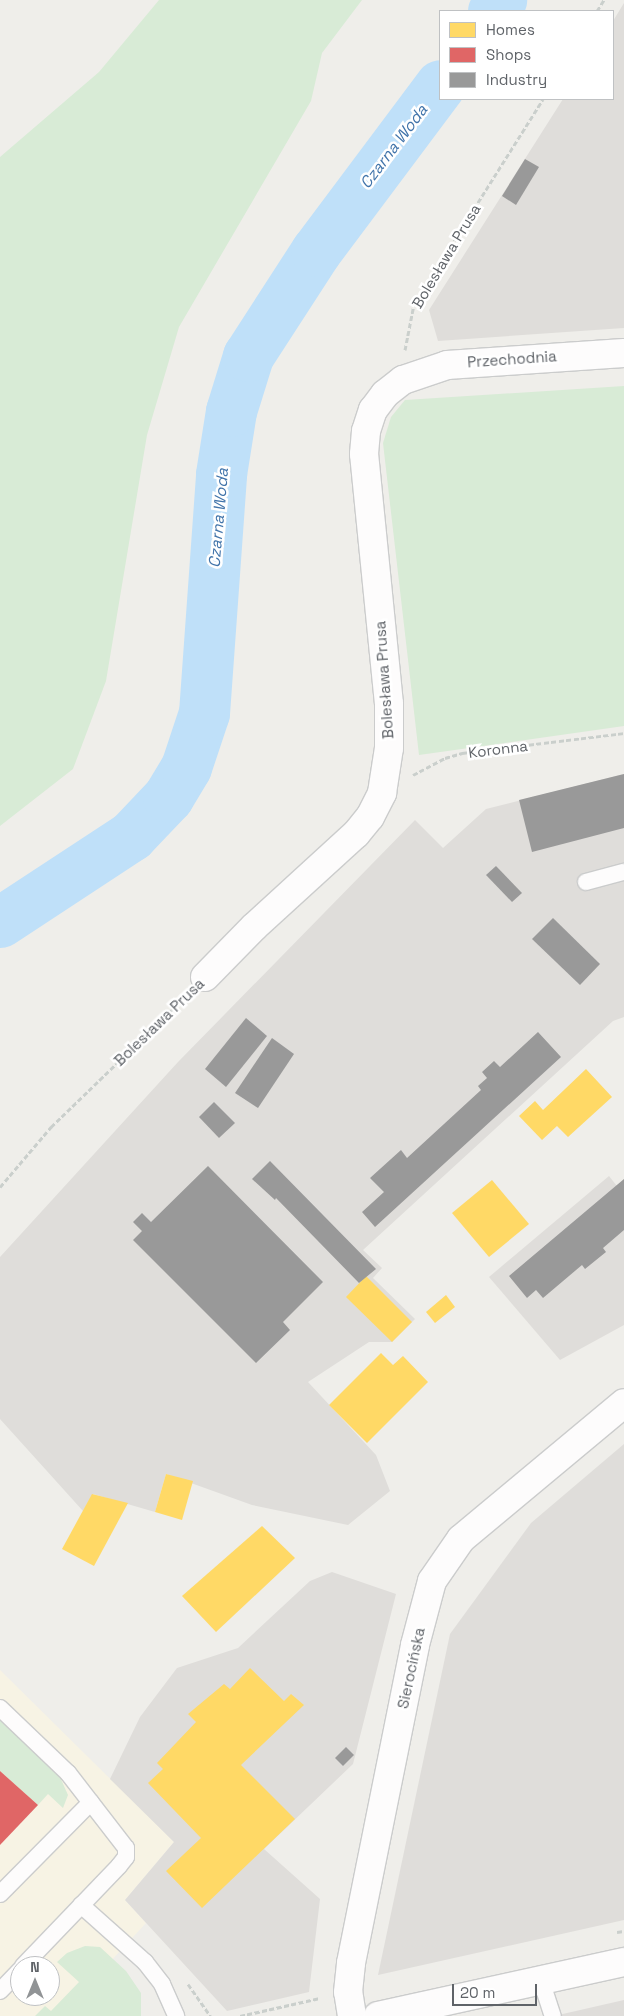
<!DOCTYPE html>
<html>
<head>
<meta charset="utf-8">
<style>
  body { margin:0 }
  #map { position:relative; width:624px; height:2016px; overflow:hidden; background:#efeeea; font-family:"Space Grotesk",sans-serif }
  div>[style] { position:absolute }
  .commercial>* { inset:0; background:#f7f3e4 }
  .industrial>* { inset:0; background:#dfddda }
  .green>* { inset:0; background:#d8ebd6 }
  .homes>* { inset:0; background:#ffd966 }
  .shops>* { inset:0; background:#e06666 }
  .industry>* { inset:0; background:#999 }
  .river>* { height:51px; margin:-25.5px; padding:0 25.5px; transform-origin:25.5px; border-radius:25.5px; background:#bfe0f9 }
  .path>* { height:3px; margin-top:-1.5px; transform-origin:0; background:repeating-linear-gradient(90deg,#cacfcc 0 5px,transparent 0 7.5px) }
  .roads { filter:drop-shadow(1px 0 #cbcccc) drop-shadow(-1px 0 #cbcccc) drop-shadow(0 1px #cbcccc) drop-shadow(0 -1px #cbcccc) }
  .service>* { height:16px; margin:-8px; padding:0 8px; transform-origin:8px; border-radius:8px; background:#fdfcfc }
  .minor>* { height:28px; margin:-14px; padding:0 14px; transform-origin:14px; border-radius:14px; background:#fdfcfc }
  span { translate:-50% -50%; white-space:nowrap; text-align:center; line-height:1.15; -webkit-text-stroke:5px #fff; paint-order:stroke }
  .street-label { font-size:15px; color:#5f6368 }
  .water-label { font-size:16px; color:#4174aa; font-style:italic }
  .legend { position:absolute; left:439px; top:10px; width:175px; height:90px; box-sizing:border-box; background:#fff; border:1px solid #bfc1c3; margin:0; padding:6px 9px; list-style:none; font-size:15px; color:#5f6368 }
  .legend li { display:flex; align-items:center; gap:10px; height:25px }
  .legend b { width:25px; border:1px solid #bfc1c3 }
  .north { position:absolute; left:10px; top:1956px; width:50px; height:50px; box-sizing:border-box; background:#fff; border:1px solid #bfc1c3; border-radius:50%; rotate:0deg; font-size:14px; font-weight:700; line-height:20px; text-align:center; color:#5f6368 }
  .north::after { content:''; display:block; margin:auto; width:18px; height:22px; background:#919496; clip-path:polygon(50% 0,100% 100%,50% 72%,0 100%) }
  .scale { position:absolute; left:452px; top:1984px; width:85px; height:22px; box-sizing:border-box; border:2px solid #5f6368; border-top:0; padding-left:6px; font-size:15px; line-height:18px; white-space:nowrap; color:#5f6368; -webkit-text-stroke:4px #fff; paint-order:stroke }
</style>
</head>
<body>
<div id="map">
  <div class="commercial">
    <i style="clip-path:polygon(evenodd,0 1670px,174px 1842px,125px 1900px,146px 1923px,60px 2016px,0 2016px,0 1670px,20px 1966px,50px 1966px,50px 1996px,20px 1996px,20px 1966px)"></i>
  </div>
  <div class="industrial">
    <i style="clip-path:polygon(624px 3px,624px 328px,438px 341px,429px 310px,563px 99px,613px 99px,613px 21px)"></i>
    <i style="clip-path:polygon(624px 774px,624px 1017px,613px 1021px,363px 1250px,382px 1268px,373px 1278px,415px 1319px,392px 1342px,369px 1342px,308px 1382px,376px 1455px,390px 1491px,348px 1525px,252px 1505px,166px 1474px,155px 1512px,93px 1494px,83px 1511px,0 1419px,0 1257px,178px 1062px,415px 820px,443px 848px,486px 809px)"></i>
    <i style="clip-path:polygon(609px 1176px,624px 1195px,624px 1325px,560px 1360px,489px 1277px)"></i>
    <i style="clip-path:polygon(624px 1444px,624px 1920px,378px 1975px,450px 1634px,531px 1523px)"></i>
    <i style="clip-path:polygon(332px 1572px,396px 1594px,353px 1764px,264px 1849px,320px 1899px,309px 1992px,227px 2011px,125px 1900px,174px 1842px,110px 1779px,140px 1717px,177px 1668px,238px 1648px,310px 1581px)"></i>
    <i style="clip-path:polygon(624px 2000px,624px 2016px,554px 2016px)"></i>
  </div>
  <div class="green">
    <i style="clip-path:polygon(159px 0,362px 0,322px 53px,311px 101px,179px 327px,147px 435px,106px 681px,73px 769px,0 826px,0 157px,99px 72px)"></i>
    <i style="clip-path:polygon(624px 386px,624px 726px,419px 755px,383px 443px,391px 417px,405px 400px)"></i>
    <i style="clip-path:polygon(0 1719px,60px 1777px,68px 1795px,63px 1808px,48px 1794px,38px 1805px,0 1771px)"></i>
    <i style="clip-path:polygon(85px 1946px,100px 1947px,126px 1971px,141px 1993px,141px 2016px,35px 2016px,45px 2006px,51px 2011px,79px 1982px,57px 1962px,67px 1953px)"></i>
  </div>
  <div class="homes">
    <i style="clip-path:polygon(586px 1069px,612px 1097px,568px 1137px,557px 1126px,542px 1140px,519px 1116px,535px 1101px,543px 1110px)"></i>
    <i style="clip-path:polygon(492px 1180px,529px 1224px,489px 1257px,452px 1213px)"></i>
    <i style="clip-path:polygon(366px 1276px,412px 1322px,392px 1342px,346px 1297px)"></i>
    <i style="clip-path:polygon(446px 1295px,455px 1307px,435px 1323px,426px 1312px)"></i>
    <i style="clip-path:polygon(381px 1353px,393px 1365px,403px 1356px,428px 1382px,367px 1443px,329px 1405px)"></i>
    <i style="clip-path:polygon(166px 1474px,193px 1481px,182px 1520px,155px 1512px)"></i>
    <i style="clip-path:polygon(92px 1494px,128px 1503px,94px 1566px,62px 1549px)"></i>
    <i style="clip-path:polygon(262px 1526px,295px 1558px,216px 1632px,182px 1596px)"></i>
    <i style="clip-path:polygon(250px 1668px,284px 1701px,291px 1694px,304px 1705px,241px 1765px,295px 1819px,202px 1908px,166px 1871px,201px 1838px,148px 1783px,163px 1769px,157px 1763px,196px 1722px,188px 1714px,224px 1684px,230px 1689px)"></i>
  </div>
  <div class="shops">
    <i style="clip-path:polygon(0 1771px,38px 1805px,0 1845px)"></i>
  </div>
  <div class="industry">
    <i style="clip-path:polygon(525px 159px,539px 167px,516px 205px,502px 196px)"></i>
    <i style="clip-path:polygon(624px 774px,624px 828px,532px 852px,519px 800px)"></i>
    <i style="clip-path:polygon(496px 866px,522px 893px,512px 902px,486px 875px)"></i>
    <i style="clip-path:polygon(553px 918px,600px 964px,580px 985px,532px 939px)"></i>
    <i style="clip-path:polygon(246px 1018px,267px 1036px,226px 1087px,205px 1069px)"></i>
    <i style="clip-path:polygon(538px 1032px,561px 1057px,375px 1227px,362px 1212px,384px 1192px,370px 1178px,401px 1150px,407px 1158px,481px 1090px,478px 1086px,487px 1078px,482px 1072px,494px 1061px,500px 1067px)"></i>
    <i style="clip-path:polygon(272px 1038px,294px 1054px,258px 1108px,235px 1093px)"></i>
    <i style="clip-path:polygon(214px 1102px,235px 1123px,219px 1138px,199px 1117px)"></i>
    <i style="clip-path:polygon(270px 1161px,376px 1269px,359px 1283px,276px 1198px,275px 1200px,252px 1179px)"></i>
    <i style="clip-path:polygon(208px 1166px,323px 1282px,283px 1322px,290px 1330px,256px 1363px,133px 1240px,142px 1231px,133px 1222px,142px 1213px,151px 1222px)"></i>
    <i style="clip-path:polygon(624px 1179px,624px 1230px,603px 1248px,606px 1252px,585px 1269px,582px 1265px,543px 1298px,536px 1290px,527px 1298px,509px 1276px)"></i>
    <i style="clip-path:polygon(346px 1747px,354px 1755px,343px 1766px,335px 1758px)"></i>
  </div>
  <div class="river">
    <i style="left:493px;top:11px;width:14px;rotate:-54deg"></i>
    <i style="left:0;top:922px;width:157px;rotate:-33.3deg"></i>
    <i style="left:131px;top:836px;width:54px;rotate:-46.5deg"></i>
    <i style="left:168px;top:797px;width:35px;rotate:-59deg"></i>
    <i style="left:186px;top:767px;width:57px;rotate:-71.6deg"></i>
    <i style="left:204px;top:713px;width:240px;rotate:-85.9deg"></i>
    <i style="left:221px;top:474px;width:64px;rotate:-81deg"></i>
    <i style="left:231px;top:411px;width:58px;rotate:-72.8deg"></i>
    <i style="left:248px;top:356px;width:125px;rotate:-57.1deg"></i>
    <i style="left:316px;top:251px;width:207px;rotate:-53.2deg"></i>
  </div>
  <div class="path">
    <i style="left:597px;top:11px;width:13px;rotate:-58deg"></i>
    <i style="left:405px;top:350px;width:47px;rotate:-78.9deg"></i>
    <i style="left:414px;top:304px;width:242px;rotate:-57.8deg"></i>
    <i style="left:413px;top:775px;width:36px;rotate:-28deg"></i>
    <i style="left:445px;top:758px;width:18px;rotate:-16deg"></i>
    <i style="left:462px;top:753px;width:163px;rotate:-7deg"></i>
    <i style="left:0;top:1187px;width:79px;rotate:-49.6deg"></i>
    <i style="left:51px;top:1127px;width:190px;rotate:-44.1deg"></i>
    <i style="left:617px;top:1932px;width:7px;rotate:-8deg"></i>
    <i style="left:188px;top:1984px;width:39px;rotate:55deg"></i>
    <i style="left:240px;top:2016px;width:82px;rotate:-12.7deg"></i>
  </div>
  <div class="roads">
    <div class="service">
      <i style="left:586px;top:882px;width:39px;rotate:-15deg"></i>
      <i style="left:0;top:1708px;width:94px;rotate:43.7deg"></i>
      <i style="left:68px;top:1773px;width:95px;rotate:52.3deg"></i>
      <i style="left:126px;top:1848px;width:9px;rotate:90deg"></i>
      <i style="left:126px;top:1857px;width:11px;rotate:128deg"></i>
      <i style="left:119px;top:1866px;width:139px;rotate:133.8deg"></i>
      <i style="left:0;top:1894px;width:129px;rotate:-45.3deg"></i>
      <i style="left:81px;top:1905px;width:86px;rotate:41.7deg"></i>
      <i style="left:145px;top:1962px;width:28px;rotate:52deg"></i>
      <i style="left:162px;top:1984px;width:35px;rotate:66deg"></i>
      <i style="left:541px;top:1980px;width:38px;rotate:72deg"></i>
      <i style="left:0;top:1991px;width:29px;rotate:-46deg"></i>
    </div>
    <div class="minor">
      <i style="left:205px;top:977px;width:70px;rotate:-45.6deg"></i>
      <i style="left:254px;top:927px;width:138px;rotate:-42.4deg"></i>
      <i style="left:356px;top:834px;width:22px;rotate:-51deg"></i>
      <i style="left:370px;top:817px;width:27px;rotate:-63deg"></i>
      <i style="left:382px;top:793px;width:46px;rotate:-81.2deg"></i>
      <i style="left:389px;top:748px;width:44px;rotate:-90deg"></i>
      <i style="left:389px;top:704px;width:251px;rotate:-95.7deg"></i>
      <i style="left:364px;top:454px;width:23px;rotate:-85deg"></i>
      <i style="left:366px;top:431px;width:22px;rotate:-72deg"></i>
      <i style="left:373px;top:410px;width:20px;rotate:-53deg"></i>
      <i style="left:385px;top:394px;width:23px;rotate:-38deg"></i>
      <i style="left:403px;top:380px;width:46px;rotate:-18.8deg"></i>
      <i style="left:447px;top:365px;width:177px;rotate:-3.9deg"></i>
      <i style="left:352px;top:2016px;width:24px;rotate:-99deg"></i>
      <i style="left:348px;top:1992px;width:29px;rotate:-84deg"></i>
      <i style="left:351px;top:1963px;width:324px;rotate:-78.6deg"></i>
      <i style="left:415px;top:1645px;width:66px;rotate:-75.1deg"></i>
      <i style="left:432px;top:1581px;width:51px;rotate:-55.4deg"></i>
      <i style="left:461px;top:1539px;width:212px;rotate:-39.8deg"></i>
      <i style="left:378px;top:2016px;width:252px;rotate:-12.4deg"></i>
    </div>
  </div>
  <div class="street-label">
    <span style="left:446px;top:256px;rotate:-59deg">Bolesława Prusa</span>
    <span style="left:512px;top:359px;rotate:-4deg">Przechodnia</span>
    <span style="left:384px;top:680px;rotate:-94deg">Bolesława Prusa</span>
    <span style="left:498px;top:749px;rotate:-7deg">Koronna</span>
    <span style="left:159px;top:1022px;rotate:-44deg">Bolesława Prusa</span>
    <span style="left:411px;top:1668px;rotate:-78deg">Sierocińska</span>
  </div>
  <div class="water-label">
    <span style="left:394px;top:147px;rotate:-53deg">Czarna Woda</span>
    <span style="left:219px;top:518px;rotate:-85deg">Czarna Woda</span>
  </div>
  <ul class="legend">
  <li><b style="height:14px;background:#ffd966"></b>Homes</li>
  <li><b style="height:14px;background:#e06666"></b>Shops</li>
  <li><b style="height:14px;background:#999"></b>Industry</li>
  </ul>
  <div class="north">N</div>
  <div class="scale">20 m</div>
</div>
</body>
</html>
